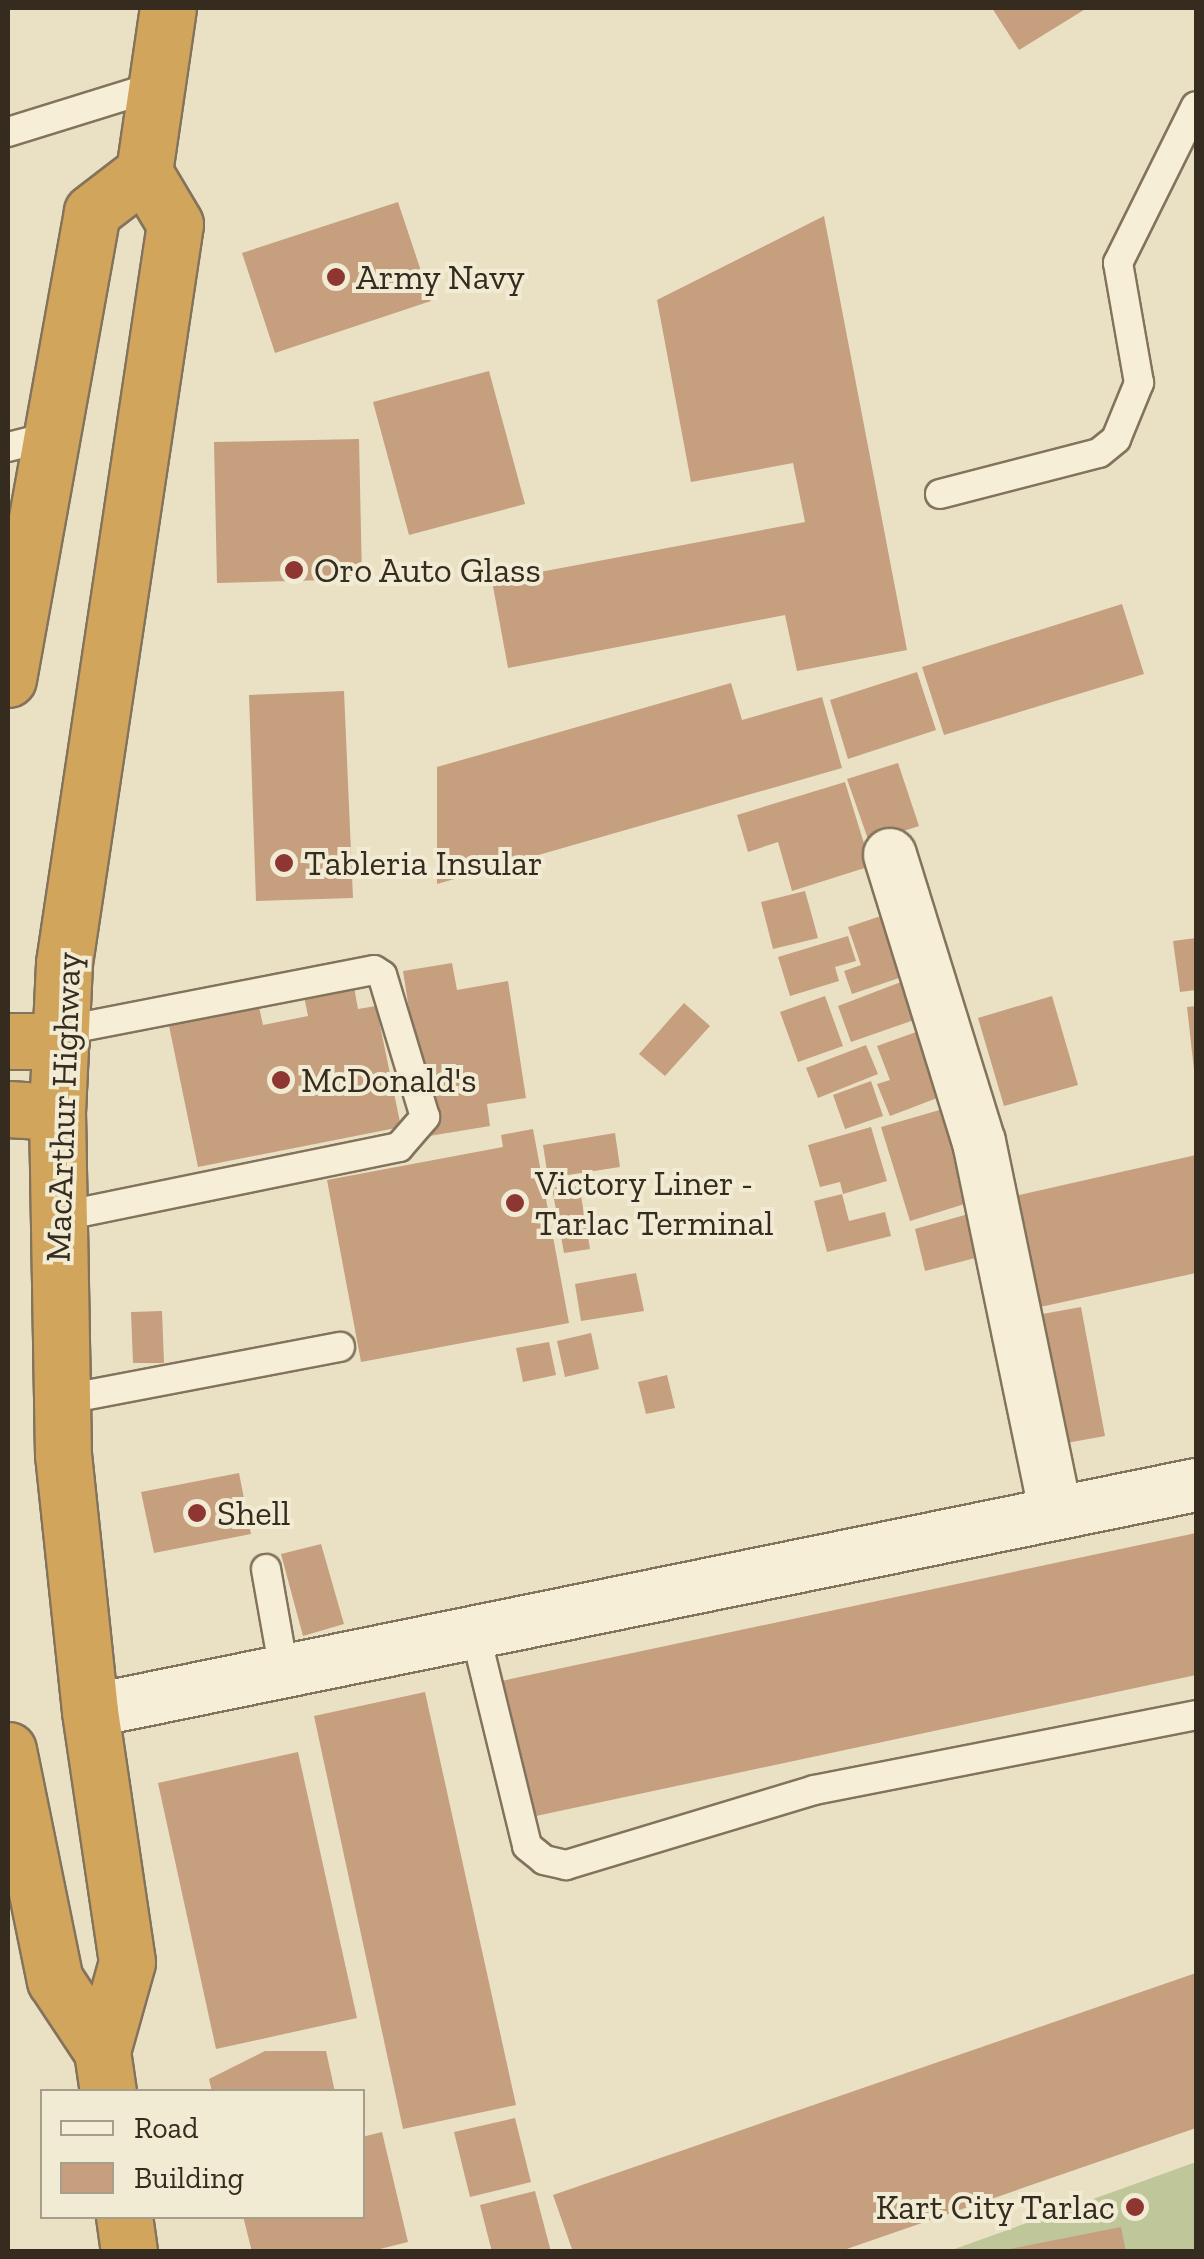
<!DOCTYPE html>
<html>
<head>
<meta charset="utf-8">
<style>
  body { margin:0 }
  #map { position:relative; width:1204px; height:2259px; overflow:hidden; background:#eae1c5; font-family:"Zilla Slab",serif }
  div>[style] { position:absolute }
  .green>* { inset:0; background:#bfc79a }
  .building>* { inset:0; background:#c59f7e }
  .roads { filter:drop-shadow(2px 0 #83735c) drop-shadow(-2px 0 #83735c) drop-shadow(0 2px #83735c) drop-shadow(0 -2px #83735c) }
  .lane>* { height:28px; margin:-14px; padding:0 14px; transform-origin:14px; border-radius:14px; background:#f6eed7 }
  .street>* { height:52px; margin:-26px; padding:0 26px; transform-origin:26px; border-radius:26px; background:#f6eed7 }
  .highway>* { height:55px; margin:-27.5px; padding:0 27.5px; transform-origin:27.5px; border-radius:27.5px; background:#d2a55d }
  .dots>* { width:28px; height:28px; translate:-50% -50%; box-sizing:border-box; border:5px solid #f2ebd3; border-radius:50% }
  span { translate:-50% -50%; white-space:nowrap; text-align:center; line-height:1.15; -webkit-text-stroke:8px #f2ebd3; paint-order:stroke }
  .poi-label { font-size:35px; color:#352b1f }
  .left { translate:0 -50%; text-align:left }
  .right { translate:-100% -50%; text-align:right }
  .street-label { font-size:35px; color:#352b1f }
  .frame { position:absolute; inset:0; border:10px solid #352b1f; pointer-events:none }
  .legend { position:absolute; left:40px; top:2089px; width:325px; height:130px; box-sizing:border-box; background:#f2ebd3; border:2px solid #a69e8b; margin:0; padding:12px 18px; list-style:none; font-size:30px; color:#352b1f }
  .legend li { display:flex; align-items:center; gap:20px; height:50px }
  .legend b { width:50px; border:2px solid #a69e8b }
</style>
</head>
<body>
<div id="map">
  <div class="green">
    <i style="clip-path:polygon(1196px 2162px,1196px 2251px,949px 2251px)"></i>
  </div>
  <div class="building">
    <i style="clip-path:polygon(992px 8px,1087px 8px,1019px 50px)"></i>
    <i style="clip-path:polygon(398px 202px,431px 301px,275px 353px,242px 253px)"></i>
    <i style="clip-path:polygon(824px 216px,907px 650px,797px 671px,785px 615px,508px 668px,492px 581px,805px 522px,793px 463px,691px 482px,657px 300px)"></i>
    <i style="clip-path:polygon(489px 371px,525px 504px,409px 535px,373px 402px)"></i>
    <i style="clip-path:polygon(359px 439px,362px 579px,217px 583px,214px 442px)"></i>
    <i style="clip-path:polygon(1122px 604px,1144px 674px,944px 735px,922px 667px)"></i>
    <i style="clip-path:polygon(917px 672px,936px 730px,848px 759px,830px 700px)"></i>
    <i style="clip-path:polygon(731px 683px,742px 720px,822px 697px,842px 768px,437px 884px,437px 767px)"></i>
    <i style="clip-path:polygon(344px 691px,353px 898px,256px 901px,249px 695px)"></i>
    <i style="clip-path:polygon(898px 763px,919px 826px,869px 842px,847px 779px)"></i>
    <i style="clip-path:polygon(845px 782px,871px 866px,792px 891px,778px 842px,748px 852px,737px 815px)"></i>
    <i style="clip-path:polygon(805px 891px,818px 938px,773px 949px,761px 902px)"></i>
    <i style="clip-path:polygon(884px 915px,905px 976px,852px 994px,844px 971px,861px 965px,848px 927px)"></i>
    <i style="clip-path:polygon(848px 936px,856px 961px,835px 967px,839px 981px,790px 996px,778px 957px)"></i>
    <i style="clip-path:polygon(1196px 938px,1196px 990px,1180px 992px,1173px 941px)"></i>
    <i style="clip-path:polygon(452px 963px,457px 990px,508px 981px,526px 1098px,487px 1104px,490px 1126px,429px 1136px,403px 971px)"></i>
    <i style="clip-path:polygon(353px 981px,358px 1009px,376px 1006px,401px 1127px,198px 1167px,167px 1016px,257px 998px,263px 1025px,308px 1016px,303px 991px)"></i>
    <i style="clip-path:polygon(901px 982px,914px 1020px,851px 1042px,838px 1006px)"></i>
    <i style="clip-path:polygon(825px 996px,843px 1046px,798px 1062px,780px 1012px)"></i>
    <i style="clip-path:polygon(1052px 996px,1078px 1085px,1004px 1106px,978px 1018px)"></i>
    <i style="clip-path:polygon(684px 1003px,710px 1026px,665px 1076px,639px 1054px)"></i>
    <i style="clip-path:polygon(1196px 1006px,1196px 1070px,1194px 1070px,1187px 1007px)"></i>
    <i style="clip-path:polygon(919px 1031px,945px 1095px,890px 1116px,877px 1084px,890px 1080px,877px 1046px)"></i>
    <i style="clip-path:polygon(866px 1045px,878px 1074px,818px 1098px,806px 1068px)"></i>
    <i style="clip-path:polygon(871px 1081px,883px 1116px,845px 1129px,833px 1095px)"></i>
    <i style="clip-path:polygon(943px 1109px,971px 1202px,910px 1221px,881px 1127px)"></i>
    <i style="clip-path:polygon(871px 1127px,887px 1181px,843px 1194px,840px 1182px,820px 1187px,808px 1145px)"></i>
    <i style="clip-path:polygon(533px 1129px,569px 1323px,361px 1362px,327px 1180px,503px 1147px,501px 1135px)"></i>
    <i style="clip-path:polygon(615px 1133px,620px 1167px,548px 1178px,543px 1145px)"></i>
    <i style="clip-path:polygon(1196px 1155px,1196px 1273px,1031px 1309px,1006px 1198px)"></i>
    <i style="clip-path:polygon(579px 1184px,590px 1249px,564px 1253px,552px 1188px)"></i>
    <i style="clip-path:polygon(842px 1194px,849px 1221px,885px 1212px,891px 1236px,827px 1252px,814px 1201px)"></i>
    <i style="clip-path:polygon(972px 1213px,983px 1256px,925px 1271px,915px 1229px)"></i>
    <i style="clip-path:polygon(636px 1273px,644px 1311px,581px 1321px,575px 1284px)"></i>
    <i style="clip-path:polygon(1081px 1307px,1105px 1436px,1050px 1446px,1026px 1317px)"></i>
    <i style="clip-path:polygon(162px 1311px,164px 1363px,133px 1363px,131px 1312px)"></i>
    <i style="clip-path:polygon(591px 1333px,599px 1369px,565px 1377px,557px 1341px)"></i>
    <i style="clip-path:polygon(549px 1342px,556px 1375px,523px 1382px,516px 1348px)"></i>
    <i style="clip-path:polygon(667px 1375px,675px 1408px,646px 1414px,638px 1382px)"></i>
    <i style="clip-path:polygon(239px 1473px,251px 1534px,154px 1553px,141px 1492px)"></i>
    <i style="clip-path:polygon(1196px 1533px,1196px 1675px,522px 1819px,492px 1683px)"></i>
    <i style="clip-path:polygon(321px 1544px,344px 1624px,303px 1636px,281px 1554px)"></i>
    <i style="clip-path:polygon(425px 1692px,516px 2105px,403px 2129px,314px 1716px)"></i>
    <i style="clip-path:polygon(298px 1752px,357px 2018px,216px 2049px,158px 1783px)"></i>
    <i style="clip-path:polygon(1196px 1973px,1196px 2128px,838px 2252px,573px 2252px,553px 2195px)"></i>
    <i style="clip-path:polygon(265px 2051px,326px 2051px,335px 2092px,212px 2092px,209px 2079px)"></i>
    <i style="clip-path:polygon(515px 2118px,531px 2182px,470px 2197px,454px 2132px)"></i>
    <i style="clip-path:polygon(382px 2132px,408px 2242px,368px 2252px,252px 2252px,243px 2216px,362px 2216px,362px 2137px)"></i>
    <i style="clip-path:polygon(535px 2191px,551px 2252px,492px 2252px,480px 2205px)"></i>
    <i style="clip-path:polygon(1121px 2227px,1126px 2252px,1005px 2252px,1005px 2250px)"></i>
  </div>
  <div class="roads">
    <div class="lane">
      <i style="left:8px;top:132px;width:156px;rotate:-17.2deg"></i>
      <i style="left:8px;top:447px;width:41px;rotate:-14deg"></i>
      <i style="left:940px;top:494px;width:164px;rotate:-14.5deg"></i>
      <i style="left:1099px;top:453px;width:22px;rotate:-39deg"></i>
      <i style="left:1116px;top:439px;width:61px;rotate:-67.7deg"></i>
      <i style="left:1139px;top:383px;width:122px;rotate:-99.9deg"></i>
      <i style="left:1118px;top:263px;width:175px;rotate:-63.6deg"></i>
      <i style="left:58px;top:1217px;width:348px;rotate:-11.6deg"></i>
      <i style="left:399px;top:1147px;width:40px;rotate:-49deg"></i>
      <i style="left:425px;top:1117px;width:148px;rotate:-106.8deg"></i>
      <i style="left:382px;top:975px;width:9px;rotate:-148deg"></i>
      <i style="left:374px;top:970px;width:319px;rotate:169deg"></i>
      <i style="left:61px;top:1400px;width:284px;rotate:-10.8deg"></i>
      <i style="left:266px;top:1569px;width:104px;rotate:80deg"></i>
      <i style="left:475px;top:1632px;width:220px;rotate:76.3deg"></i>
      <i style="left:527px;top:1846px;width:22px;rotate:39deg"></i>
      <i style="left:544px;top:1860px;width:23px;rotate:13deg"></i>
      <i style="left:566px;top:1865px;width:259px;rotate:-16.8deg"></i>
      <i style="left:814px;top:1790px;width:389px;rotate:-11.1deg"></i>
    </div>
    <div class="street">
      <i style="left:890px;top:855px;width:300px;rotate:72.8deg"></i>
      <i style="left:979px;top:1142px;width:379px;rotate:78.3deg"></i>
      <i style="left:90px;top:1711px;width:1129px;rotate:-11.55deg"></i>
    </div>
    <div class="highway">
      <i style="left:8px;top:679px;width:474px;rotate:-79.8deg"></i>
      <i style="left:92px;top:212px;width:66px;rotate:-37.6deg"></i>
      <i style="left:8px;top:1041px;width:53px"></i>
      <i style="left:8px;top:1109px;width:49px;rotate:3.5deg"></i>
      <i style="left:8px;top:1750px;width:235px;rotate:78.5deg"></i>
      <i style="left:55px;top:1980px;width:85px;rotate:56.5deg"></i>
      <i style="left:108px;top:2092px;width:41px;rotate:-98.3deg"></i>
      <i style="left:102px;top:2051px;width:92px;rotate:-74.3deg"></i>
      <i style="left:127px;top:1962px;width:254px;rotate:-98.4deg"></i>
      <i style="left:90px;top:1711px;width:257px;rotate:-96deg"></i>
      <i style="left:63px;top:1455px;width:343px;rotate:-91deg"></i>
      <i style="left:57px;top:1112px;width:149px;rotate:-87.3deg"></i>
      <i style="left:64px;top:963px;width:747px;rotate:-81.46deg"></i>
      <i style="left:175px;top:224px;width:61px;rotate:-120.8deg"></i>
      <i style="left:144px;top:172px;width:166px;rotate:-81.7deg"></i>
      <i style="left:124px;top:2216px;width:36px;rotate:82deg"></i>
    </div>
  </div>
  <div class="dots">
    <i style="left:336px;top:277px;background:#8d3632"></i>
    <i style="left:294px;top:570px;background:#8d3632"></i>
    <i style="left:284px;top:863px;background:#8d3632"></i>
    <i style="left:281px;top:1080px;background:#8d3632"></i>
    <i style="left:515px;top:1203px;background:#8d3632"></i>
    <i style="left:197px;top:1513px;background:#8d3632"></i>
    <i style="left:1135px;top:2207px;background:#8d3632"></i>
  </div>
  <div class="poi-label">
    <span class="left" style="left:356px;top:277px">Army Navy</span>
    <span class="left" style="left:314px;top:570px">Oro Auto Glass</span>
    <span class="left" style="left:304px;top:863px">Tableria Insular</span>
    <span class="left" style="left:301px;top:1080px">McDonald's</span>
    <span class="left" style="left:535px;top:1203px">Victory Liner -<br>Tarlac Terminal</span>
    <span class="left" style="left:217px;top:1513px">Shell</span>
    <span class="right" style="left:1115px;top:2207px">Kart City Tarlac</span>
  </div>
  <div class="street-label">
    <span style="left:63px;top:1107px;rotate:-88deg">MacArthur Highway</span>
  </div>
  <div class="frame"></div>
  <ul class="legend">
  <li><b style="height:12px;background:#f6eed7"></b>Road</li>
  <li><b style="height:28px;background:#c59f7e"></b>Building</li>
  </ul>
</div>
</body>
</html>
